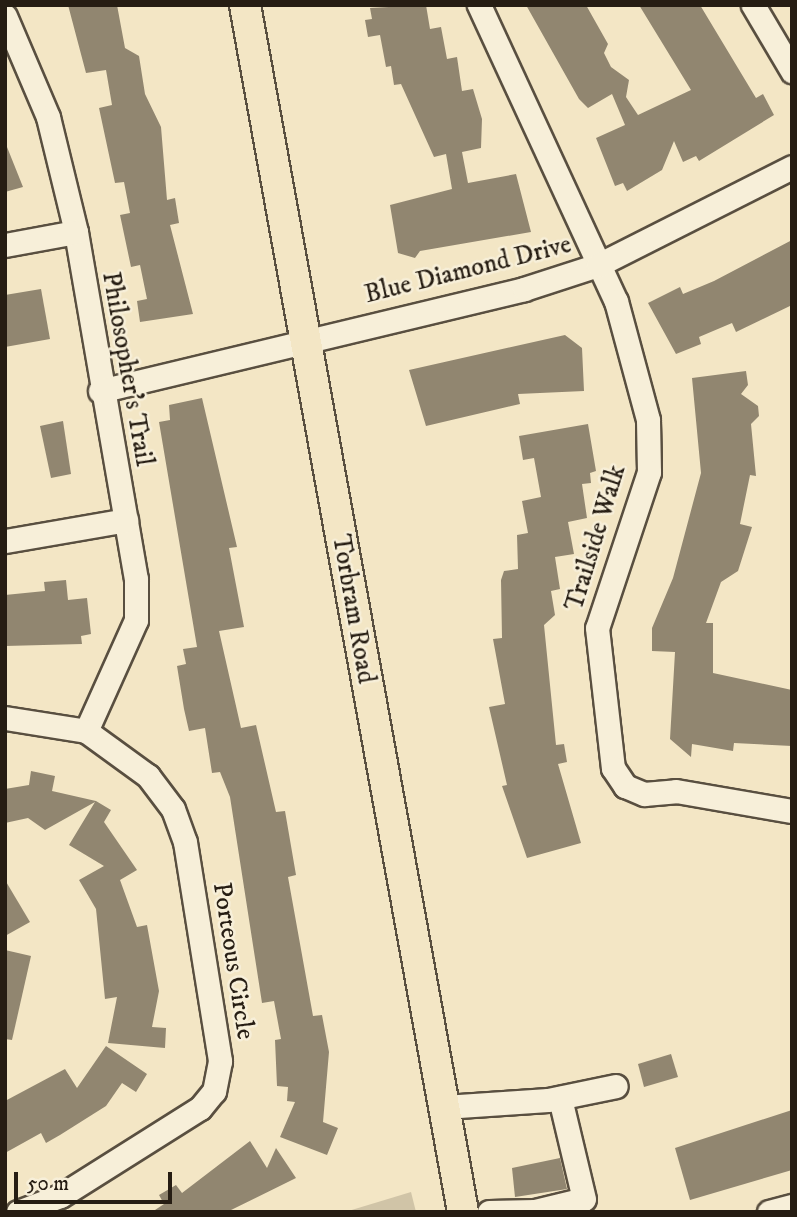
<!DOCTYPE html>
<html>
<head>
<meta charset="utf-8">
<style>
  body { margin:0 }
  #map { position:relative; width:797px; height:1217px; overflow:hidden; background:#f3e6c5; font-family:"IM FELL DW Pica",serif }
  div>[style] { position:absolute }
  .green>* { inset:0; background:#d0c4a7 }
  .building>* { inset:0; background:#918670 }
  .roads { filter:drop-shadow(2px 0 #594f40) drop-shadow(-2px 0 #594f40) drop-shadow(0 2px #594f40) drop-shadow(0 -2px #594f40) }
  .minor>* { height:23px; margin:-11.5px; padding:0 11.5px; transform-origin:11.5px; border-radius:11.5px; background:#f7efd9 }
  .major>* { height:30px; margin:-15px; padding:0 15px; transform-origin:15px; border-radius:15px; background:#f3e6c5 }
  span { translate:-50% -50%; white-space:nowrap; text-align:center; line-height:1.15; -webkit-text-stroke:5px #f7efd9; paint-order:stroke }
  .street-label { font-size:26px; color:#261d13 }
  .frame { position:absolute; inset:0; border:7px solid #261d13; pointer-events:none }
  .scale { position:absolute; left:14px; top:1172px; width:158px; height:32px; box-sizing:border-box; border:4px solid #261d13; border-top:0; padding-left:9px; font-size:21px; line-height:24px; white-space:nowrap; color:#261d13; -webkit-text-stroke:5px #f7efd9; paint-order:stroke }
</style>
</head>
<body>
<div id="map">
  <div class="green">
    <i style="clip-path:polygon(411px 1192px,416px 1212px,345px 1212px)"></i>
  </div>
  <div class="building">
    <i style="clip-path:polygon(68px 5px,117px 5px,125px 48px,139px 56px,145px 94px,161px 127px,167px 200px,175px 198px,179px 223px,170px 225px,193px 314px,140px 322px,137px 301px,147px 299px,140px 265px,131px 267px,120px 215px,130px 213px,124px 182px,115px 183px,99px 108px,112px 105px,106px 70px,86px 73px)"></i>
    <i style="clip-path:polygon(426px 5px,430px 29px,441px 27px,447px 59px,457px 57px,462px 91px,473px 89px,482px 119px,481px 148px,462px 152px,468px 183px,516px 174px,531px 232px,420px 251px,415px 258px,398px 253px,390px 205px,452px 189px,446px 154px,434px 157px,401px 84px,394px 85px,391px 66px,386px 67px,380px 35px,368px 37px,365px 20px,372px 19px,370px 8px)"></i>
    <i style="clip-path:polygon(526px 5px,586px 5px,608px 44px,604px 53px,611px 67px,629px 80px,626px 97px,638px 115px,691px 90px,639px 5px,700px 5px,756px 98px,763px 94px,774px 115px,699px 161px,696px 156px,683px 162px,674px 141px,662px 170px,627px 191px,623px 183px,615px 186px,596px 138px,625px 125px,612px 94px,588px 108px,579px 99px)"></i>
    <i style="clip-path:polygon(5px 142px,23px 187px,5px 192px)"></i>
    <i style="clip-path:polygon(792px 240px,792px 305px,736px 332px,732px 323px,699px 337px,701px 344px,676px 354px,648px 303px,680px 287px,683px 294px,714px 281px)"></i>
    <i style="clip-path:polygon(41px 289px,50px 339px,5px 347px,5px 295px)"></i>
    <i style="clip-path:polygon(565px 335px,582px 348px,584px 391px,518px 394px,520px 404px,426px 426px,409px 370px)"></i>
    <i style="clip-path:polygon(746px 371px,748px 385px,741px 394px,758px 406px,759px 416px,751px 424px,756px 476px,750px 475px,740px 524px,752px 527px,738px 571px,721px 582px,706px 623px,713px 623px,713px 673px,792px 690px,792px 746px,734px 743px,733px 751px,692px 744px,691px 757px,670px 739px,675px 652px,652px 651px,652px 628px,673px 578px,701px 473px,692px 378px)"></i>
    <i style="clip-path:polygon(202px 398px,237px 547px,229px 548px,244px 627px,219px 631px,241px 728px,256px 725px,276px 812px,285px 811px,296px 875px,288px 877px,313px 1016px,322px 1015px,329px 1052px,323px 1122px,338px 1128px,327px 1155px,280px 1137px,295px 1102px,287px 1101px,288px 1087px,277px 1086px,275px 1040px,281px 1039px,274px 1001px,262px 1003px,230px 797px,220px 772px,212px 773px,205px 728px,189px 731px,184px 709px,177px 666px,186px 664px,183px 649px,197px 647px,159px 422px,170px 420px,169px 405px)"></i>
    <i style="clip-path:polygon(63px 421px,71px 474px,51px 478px,40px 426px)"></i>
    <i style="clip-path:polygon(588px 424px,596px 471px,590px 473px,591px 483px,582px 484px,587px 518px,568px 522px,574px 554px,555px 557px,560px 589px,551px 591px,555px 615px,544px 625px,556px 745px,564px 744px,567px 762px,558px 764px,581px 843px,527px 858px,502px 786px,507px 785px,489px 707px,505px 704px,493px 639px,502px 638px,501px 580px,504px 571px,518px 569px,517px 535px,528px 533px,522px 501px,541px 497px,534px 458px,523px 460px,519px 436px)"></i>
    <i style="clip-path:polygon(66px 580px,68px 600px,87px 598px,91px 634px,81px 636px,82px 644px,5px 646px,5px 595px,45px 591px,44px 582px)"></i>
    <i style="clip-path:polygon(31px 771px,55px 776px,52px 791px,96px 801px,111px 810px,104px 822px,137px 870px,120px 880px,137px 927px,147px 925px,159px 991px,152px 1027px,166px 1028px,165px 1048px,108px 1043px,117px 997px,105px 999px,96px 909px,79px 880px,104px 866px,69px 845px,95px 802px,45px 830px,28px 818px,5px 823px,5px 789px,29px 785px)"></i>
    <i style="clip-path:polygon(5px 880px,30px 922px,5px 936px)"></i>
    <i style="clip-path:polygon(5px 950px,31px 956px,12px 1040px,5px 1039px)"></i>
    <i style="clip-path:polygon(106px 1046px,147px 1074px,136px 1092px,122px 1083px,106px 1106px,60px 1135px,46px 1143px,41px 1133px,5px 1153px,5px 1101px,65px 1069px,77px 1088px)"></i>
    <i style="clip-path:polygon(671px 1054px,678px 1077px,644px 1087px,638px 1064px)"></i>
    <i style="clip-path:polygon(792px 1110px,792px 1170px,690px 1200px,675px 1148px)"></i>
    <i style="clip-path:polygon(250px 1141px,267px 1168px,276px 1148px,296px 1178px,227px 1212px,152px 1212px,164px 1204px,159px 1195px,176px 1185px,182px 1193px)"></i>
    <i style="clip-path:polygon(560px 1158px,567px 1189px,515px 1197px,512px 1168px)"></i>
  </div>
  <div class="roads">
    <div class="minor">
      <i style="left:479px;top:5px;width:326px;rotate:65.2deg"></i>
      <i style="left:616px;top:301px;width:123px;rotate:74.9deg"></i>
      <i style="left:648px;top:420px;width:52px;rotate:88.9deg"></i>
      <i style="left:649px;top:472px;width:164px;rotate:108.4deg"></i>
      <i style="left:597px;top:628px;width:141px;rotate:83.5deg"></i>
      <i style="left:613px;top:768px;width:22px;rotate:56deg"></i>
      <i style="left:625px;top:786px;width:21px;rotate:23deg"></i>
      <i style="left:644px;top:794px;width:32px;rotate:-5deg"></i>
      <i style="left:676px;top:791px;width:118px;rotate:9.8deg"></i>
      <i style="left:753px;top:5px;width:77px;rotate:59.4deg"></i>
      <i style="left:5px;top:16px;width:110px;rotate:66.9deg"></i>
      <i style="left:48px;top:117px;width:118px;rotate:76.3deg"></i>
      <i style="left:76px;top:232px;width:352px;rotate:80.2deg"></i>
      <i style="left:136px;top:579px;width:41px;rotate:90deg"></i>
      <i style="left:136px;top:620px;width:122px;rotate:114.2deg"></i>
      <i style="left:5px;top:245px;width:72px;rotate:-10.4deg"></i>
      <i style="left:100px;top:391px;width:436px;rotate:-13.5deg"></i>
      <i style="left:524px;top:289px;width:78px;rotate:-18deg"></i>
      <i style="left:598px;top:265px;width:217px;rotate:-26.8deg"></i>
      <i style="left:5px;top:541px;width:123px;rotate:-9.8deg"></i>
      <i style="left:5px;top:718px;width:82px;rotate:9.1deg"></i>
      <i style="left:86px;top:731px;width:77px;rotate:36deg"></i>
      <i style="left:148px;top:776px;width:41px;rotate:52.9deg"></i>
      <i style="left:173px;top:809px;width:35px;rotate:70deg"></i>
      <i style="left:185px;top:842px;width:222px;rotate:80.9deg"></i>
      <i style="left:220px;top:1061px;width:31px;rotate:101deg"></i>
      <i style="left:214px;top:1091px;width:22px;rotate:129deg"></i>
      <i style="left:200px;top:1108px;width:165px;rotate:147.8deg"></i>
      <i style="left:60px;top:1196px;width:45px;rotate:159.1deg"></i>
      <i style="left:444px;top:1107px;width:104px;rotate:-3.9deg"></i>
      <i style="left:548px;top:1100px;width:69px;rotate:-11.6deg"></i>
      <i style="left:489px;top:1212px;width:46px;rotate:-1.2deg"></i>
      <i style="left:535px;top:1211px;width:50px;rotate:-13.8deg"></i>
      <i style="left:584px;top:1199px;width:104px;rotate:-103.4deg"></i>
      <i style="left:769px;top:1212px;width:24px;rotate:-15deg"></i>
    </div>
    <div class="major">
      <i style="left:245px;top:5px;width:1227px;rotate:79.76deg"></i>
    </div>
  </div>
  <div class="street-label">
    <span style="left:468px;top:270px;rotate:-14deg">Blue Diamond Drive</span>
    <span style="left:127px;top:369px;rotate:80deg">Philosopher's Trail</span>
    <span style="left:596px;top:538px;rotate:-73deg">Trailside Walk</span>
    <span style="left:353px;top:609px;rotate:80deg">Torbram Road</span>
    <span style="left:233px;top:961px;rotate:81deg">Porteous Circle</span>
  </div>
  <div class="frame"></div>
  <div class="scale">50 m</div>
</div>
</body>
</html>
